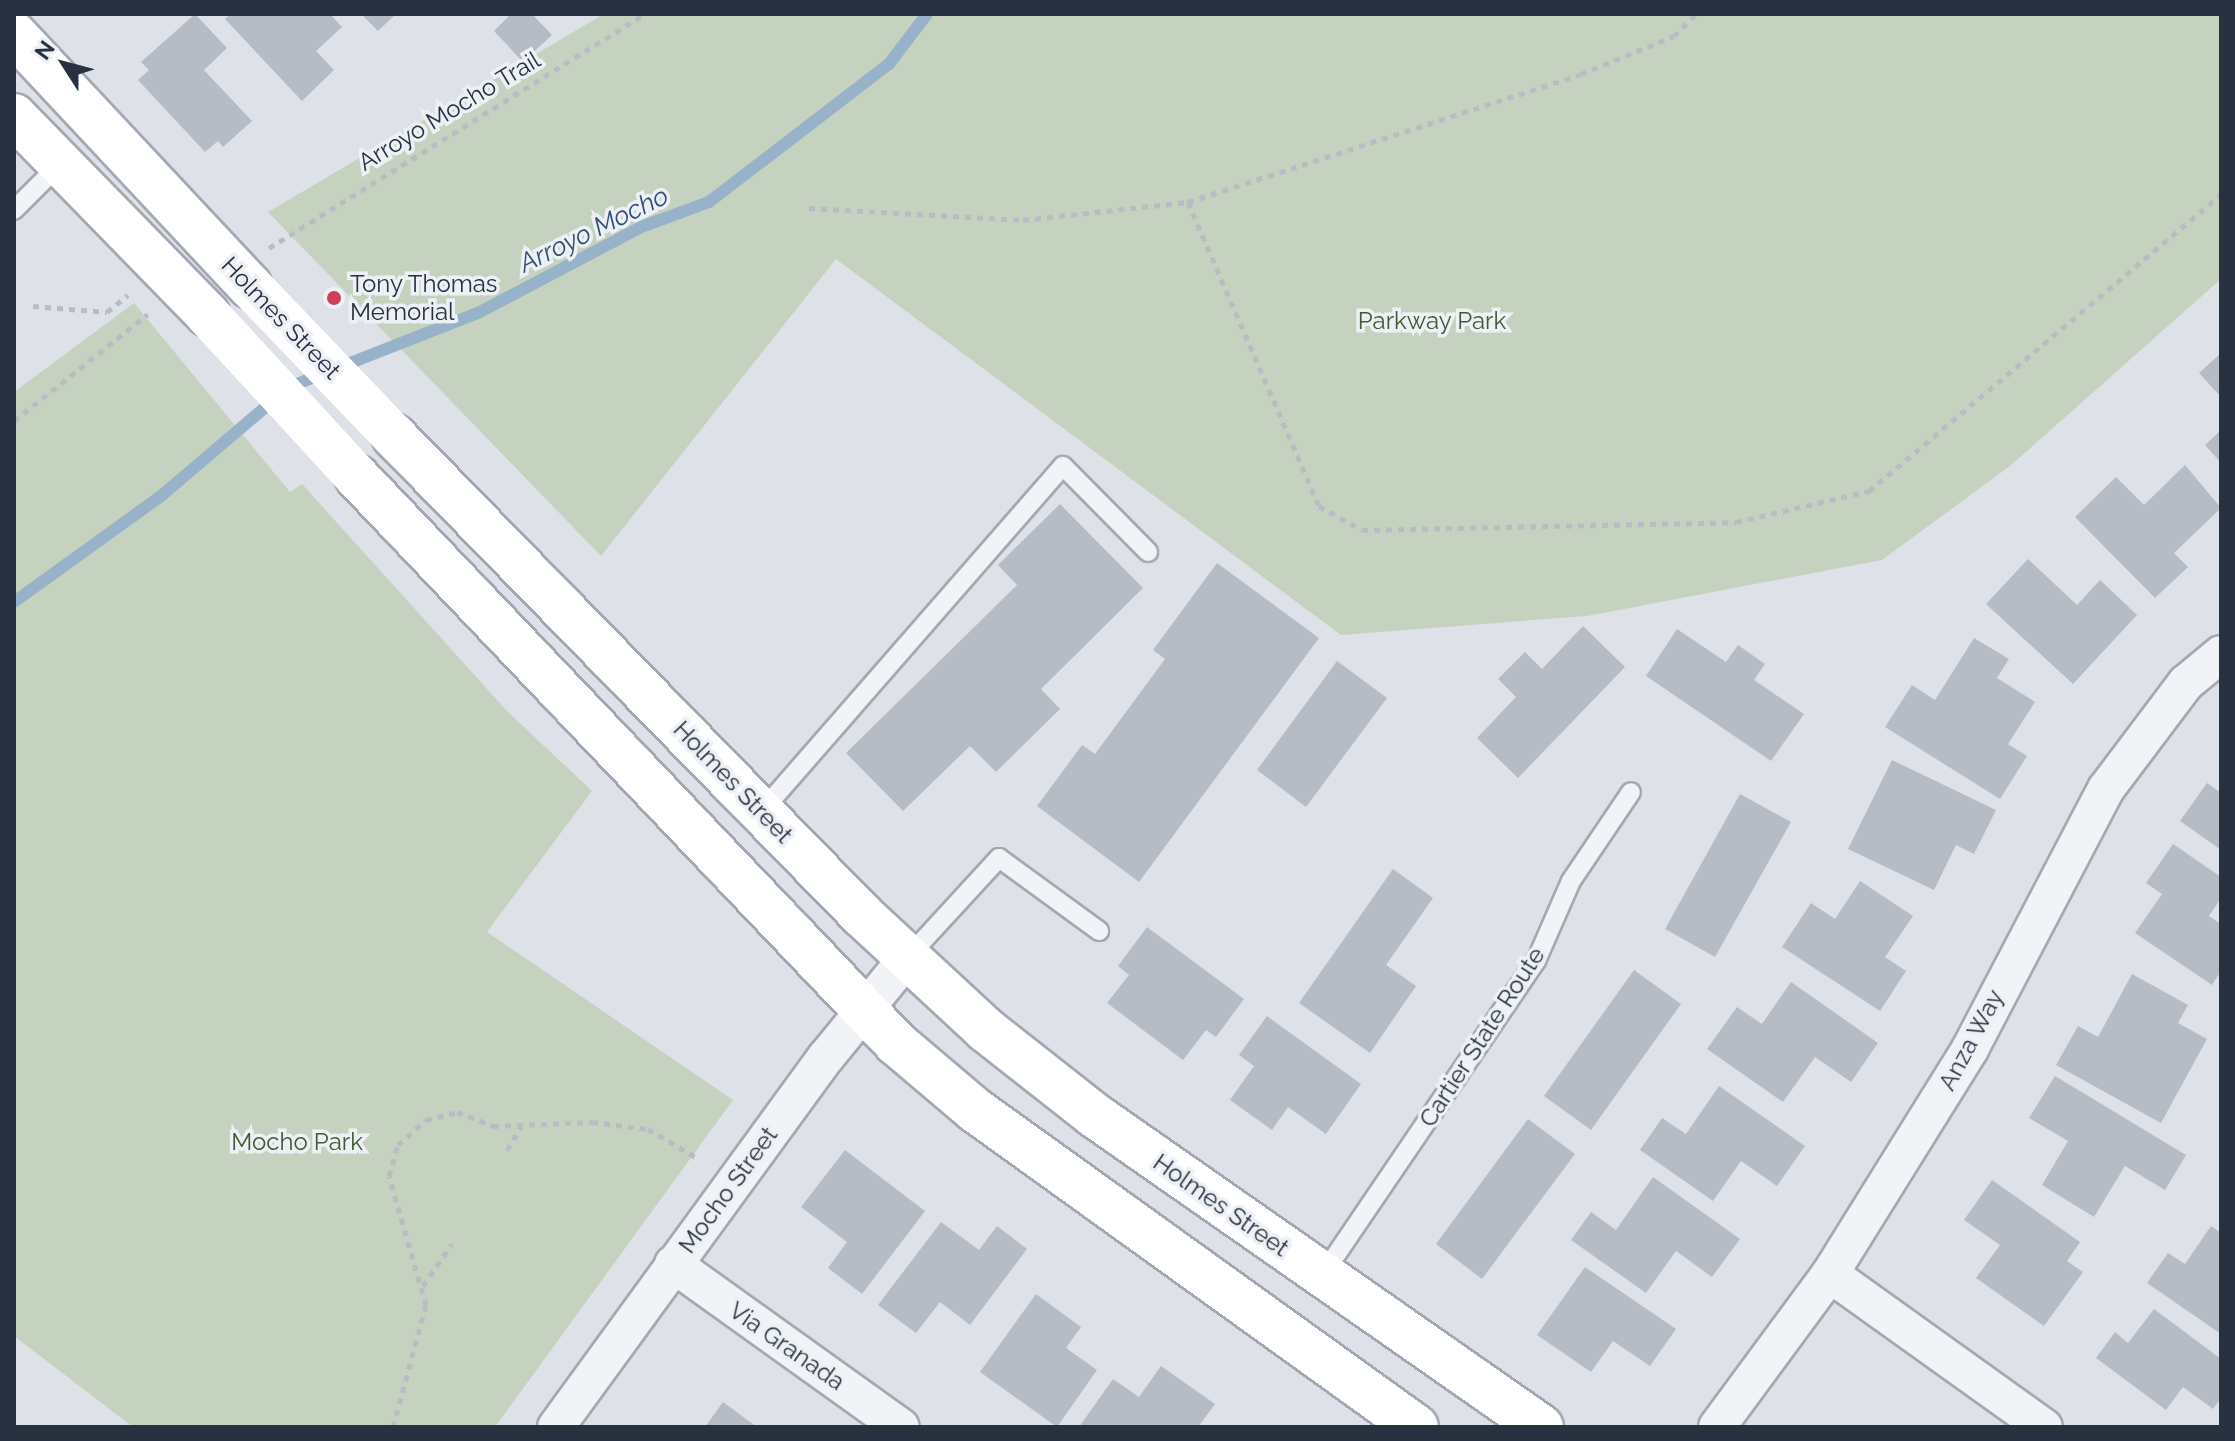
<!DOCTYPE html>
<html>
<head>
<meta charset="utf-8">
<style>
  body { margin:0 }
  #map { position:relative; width:2235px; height:1441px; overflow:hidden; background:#dee2e8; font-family:Raleway,sans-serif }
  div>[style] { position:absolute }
  .green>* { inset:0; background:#c4d2bf }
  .stream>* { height:12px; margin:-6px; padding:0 6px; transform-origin:6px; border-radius:6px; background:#97b2c9 }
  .building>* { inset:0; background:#b5bcc5 }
  .path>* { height:5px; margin-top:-2.5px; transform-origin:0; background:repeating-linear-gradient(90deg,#b8bdc3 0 6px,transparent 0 12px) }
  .roads { filter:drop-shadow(2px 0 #a3a9b2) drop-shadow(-2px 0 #a3a9b2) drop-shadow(0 2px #a3a9b2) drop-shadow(0 -2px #a3a9b2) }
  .service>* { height:18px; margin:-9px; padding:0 9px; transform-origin:9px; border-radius:9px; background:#f1f3f6 }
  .minor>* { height:36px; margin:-18px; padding:0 18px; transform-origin:18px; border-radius:18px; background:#f1f3f6 }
  .secondary>* { height:44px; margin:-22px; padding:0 22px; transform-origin:22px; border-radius:22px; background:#fff }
  .secondary-bridge>* { height:44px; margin:-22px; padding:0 22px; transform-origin:22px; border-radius:22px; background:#fff }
  .dots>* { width:22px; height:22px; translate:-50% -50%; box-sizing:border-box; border:4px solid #edf1f5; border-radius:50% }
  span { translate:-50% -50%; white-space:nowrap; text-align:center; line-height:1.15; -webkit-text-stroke:7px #edf1f5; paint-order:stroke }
  .street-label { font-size:24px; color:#27313f }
  .poi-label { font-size:24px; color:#27313f }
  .left { translate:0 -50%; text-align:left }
  .park-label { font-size:24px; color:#3d5b34 }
  .water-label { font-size:26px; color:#305174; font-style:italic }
  .frame { position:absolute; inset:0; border:16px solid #27313f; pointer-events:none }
  .north { position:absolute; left:24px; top:24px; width:80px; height:80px; -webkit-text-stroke:6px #edf1f5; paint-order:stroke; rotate:306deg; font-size:22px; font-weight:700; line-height:32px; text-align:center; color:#27313f }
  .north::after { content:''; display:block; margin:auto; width:28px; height:36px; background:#27313f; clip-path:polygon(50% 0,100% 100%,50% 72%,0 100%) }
</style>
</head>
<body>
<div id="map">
  <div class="green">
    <i style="clip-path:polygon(604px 14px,2221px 14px,2221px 279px,2010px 466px,1882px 560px,1587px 616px,1341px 635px,836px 259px,601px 556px,268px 212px)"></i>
    <i style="clip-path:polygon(134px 303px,290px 492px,302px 484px,507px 711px,592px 791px,487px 932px,733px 1100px,495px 1427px,133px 1427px,14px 1336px,14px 392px)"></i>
  </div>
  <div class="stream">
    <i style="left:14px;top:602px;width:181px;rotate:-35.8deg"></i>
    <i style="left:161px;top:496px;width:168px;rotate:-40.4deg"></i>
    <i style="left:289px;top:387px;width:203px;rotate:-21.4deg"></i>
    <i style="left:478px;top:313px;width:184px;rotate:-27.8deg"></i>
    <i style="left:641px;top:227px;width:72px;rotate:-20.2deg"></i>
    <i style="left:709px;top:202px;width:227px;rotate:-37.5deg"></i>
    <i style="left:889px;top:64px;width:63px;rotate:-52.8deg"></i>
  </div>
  <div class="building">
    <i style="clip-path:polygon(195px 14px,227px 48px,204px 70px,252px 121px,223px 147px,218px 141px,205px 152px,138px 80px,149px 70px,141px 62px)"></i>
    <i style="clip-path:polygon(231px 14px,330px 14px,342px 27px,316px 51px,334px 70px,302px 101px,225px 19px)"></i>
    <i style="clip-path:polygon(361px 14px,396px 14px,378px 31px)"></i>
    <i style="clip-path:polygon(511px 14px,532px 14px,552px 35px,523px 62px,494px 31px)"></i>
    <i style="clip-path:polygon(2221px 353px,2221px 397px,2199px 373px)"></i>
    <i style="clip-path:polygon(2221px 430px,2221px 463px,2205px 445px)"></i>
    <i style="clip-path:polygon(2185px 465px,2221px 508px,2174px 553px,2188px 567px,2155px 598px,2075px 517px,2116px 477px,2144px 505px)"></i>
    <i style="clip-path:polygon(1060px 504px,1143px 588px,1041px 689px,1060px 709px,996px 772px,970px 746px,903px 811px,846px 753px,1017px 585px,998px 565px)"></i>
    <i style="clip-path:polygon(2028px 559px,2077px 605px,2100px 580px,2137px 615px,2073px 684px,1986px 604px)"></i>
    <i style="clip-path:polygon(1217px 563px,1319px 638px,1139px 882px,1037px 806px,1082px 745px,1095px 754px,1165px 659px,1153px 650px)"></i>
    <i style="clip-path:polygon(1583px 626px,1625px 667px,1518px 778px,1477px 738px,1516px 697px,1498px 679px,1525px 652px,1542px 669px)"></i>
    <i style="clip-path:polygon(1677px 629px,1726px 662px,1738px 645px,1765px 664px,1754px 680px,1804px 714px,1771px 761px,1646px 676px)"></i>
    <i style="clip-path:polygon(1974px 638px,2009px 659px,1997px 678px,2035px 702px,2008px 744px,2027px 756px,2000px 799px,1885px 727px,1912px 685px,1935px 700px)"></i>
    <i style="clip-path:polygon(1337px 661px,1387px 698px,1306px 807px,1257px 770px)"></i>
    <i style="clip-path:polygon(1892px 760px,1996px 810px,1974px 854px,1956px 845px,1934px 890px,1848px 849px)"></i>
    <i style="clip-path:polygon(2207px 783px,2221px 793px,2221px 850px,2180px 821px)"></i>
    <i style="clip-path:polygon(1740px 794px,1791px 822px,1715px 957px,1665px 929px)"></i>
    <i style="clip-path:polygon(2173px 844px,2221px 877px,2221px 898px,2209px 916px,2221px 924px,2221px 971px,2212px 985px,2135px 933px,2162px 894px,2146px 883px)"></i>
    <i style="clip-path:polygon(1393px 869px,1433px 898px,1386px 965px,1416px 986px,1370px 1053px,1299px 1003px)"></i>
    <i style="clip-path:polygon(1860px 881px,1913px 916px,1885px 957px,1906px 971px,1880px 1011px,1782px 947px,1811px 903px,1835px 919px)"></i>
    <i style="clip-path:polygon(1147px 927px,1244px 999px,1216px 1037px,1206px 1030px,1183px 1060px,1107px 1003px,1129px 975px,1118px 966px)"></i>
    <i style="clip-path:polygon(1634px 970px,1681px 1004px,1591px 1130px,1544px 1096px)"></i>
    <i style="clip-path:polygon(2132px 974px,2188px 1005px,2178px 1023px,2207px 1039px,2161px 1123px,2056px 1065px,2078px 1026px,2098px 1037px)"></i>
    <i style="clip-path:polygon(1791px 982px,1878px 1043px,1851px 1082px,1815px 1057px,1783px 1102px,1707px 1049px,1737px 1007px,1762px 1024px)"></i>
    <i style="clip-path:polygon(1267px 1016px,1361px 1084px,1326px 1134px,1288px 1107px,1272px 1130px,1230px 1100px,1254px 1066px,1239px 1055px)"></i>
    <i style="clip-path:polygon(2055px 1076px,2186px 1155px,2165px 1190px,2125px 1166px,2094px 1217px,2042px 1185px,2068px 1141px,2029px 1118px)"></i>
    <i style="clip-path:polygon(1719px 1086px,1805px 1146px,1777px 1186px,1741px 1161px,1713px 1201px,1640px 1150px,1662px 1118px,1686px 1134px)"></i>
    <i style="clip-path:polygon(1528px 1119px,1575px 1154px,1482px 1279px,1436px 1244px)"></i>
    <i style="clip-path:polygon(845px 1150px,925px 1211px,862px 1294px,828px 1268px,847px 1242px,801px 1207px)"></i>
    <i style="clip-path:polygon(1653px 1177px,1740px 1239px,1712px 1277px,1676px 1251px,1646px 1293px,1571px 1240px,1591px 1212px,1616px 1230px)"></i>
    <i style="clip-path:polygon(1992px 1180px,2080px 1242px,2067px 1261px,2083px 1272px,2044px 1326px,1976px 1278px,2000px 1245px,1964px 1220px)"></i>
    <i style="clip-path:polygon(941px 1222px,979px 1250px,997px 1226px,1027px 1249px,970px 1325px,940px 1302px,916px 1333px,878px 1305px)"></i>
    <i style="clip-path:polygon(2211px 1226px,2221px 1233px,2221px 1334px,2147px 1283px,2168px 1253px,2185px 1264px)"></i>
    <i style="clip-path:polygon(1585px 1267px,1676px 1329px,1650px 1366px,1613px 1341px,1591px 1372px,1537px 1335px)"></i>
    <i style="clip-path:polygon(1036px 1294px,1081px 1327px,1066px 1348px,1097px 1370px,1057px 1427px,980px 1372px)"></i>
    <i style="clip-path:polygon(2154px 1309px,2221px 1359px,2221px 1398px,2213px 1409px,2183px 1387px,2166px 1410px,2096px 1358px,2115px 1332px,2128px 1343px)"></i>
    <i style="clip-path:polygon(1161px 1366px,1215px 1404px,1198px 1427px,1079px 1427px,1113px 1379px,1139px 1397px)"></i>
    <i style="clip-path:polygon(723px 1402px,757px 1427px,705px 1427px)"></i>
  </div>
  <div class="path">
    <i style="left:1188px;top:202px;width:331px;rotate:66.7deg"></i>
    <i style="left:1319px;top:506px;width:49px;rotate:29.2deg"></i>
    <i style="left:1362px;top:530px;width:374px;rotate:-1.2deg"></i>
    <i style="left:1736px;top:522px;width:137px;rotate:-13.1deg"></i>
    <i style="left:1869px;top:491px;width:460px;rotate:-40.1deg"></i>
    <i style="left:809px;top:208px;width:214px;rotate:3.2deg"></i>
    <i style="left:1023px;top:220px;width:166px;rotate:-6.2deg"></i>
    <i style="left:1188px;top:202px;width:413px;rotate:-18deg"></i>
    <i style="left:1581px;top:74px;width:100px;rotate:-22.2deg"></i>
    <i style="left:1674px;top:36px;width:31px;rotate:-45deg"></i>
    <i style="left:269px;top:248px;width:443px;rotate:-31.9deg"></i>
    <i style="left:33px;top:306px;width:74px;rotate:4.6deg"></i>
    <i style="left:107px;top:312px;width:27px;rotate:-39deg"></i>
    <i style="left:14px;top:421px;width:171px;rotate:-38.6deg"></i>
    <i style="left:507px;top:1150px;width:27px;rotate:-59deg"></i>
    <i style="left:423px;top:1286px;width:51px;rotate:-55.4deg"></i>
    <i style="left:393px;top:1427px;width:126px;rotate:-74.9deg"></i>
    <i style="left:426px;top:1305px;width:134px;rotate:-106deg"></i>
    <i style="left:389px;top:1176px;width:32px;rotate:-74deg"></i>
    <i style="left:398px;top:1145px;width:38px;rotate:-42deg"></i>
    <i style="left:426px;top:1120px;width:32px;rotate:-14deg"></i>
    <i style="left:457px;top:1112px;width:39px;rotate:21deg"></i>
    <i style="left:493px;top:1126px;width:99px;rotate:-2.3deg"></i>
    <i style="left:592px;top:1122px;width:56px;rotate:7.1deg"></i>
    <i style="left:648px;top:1129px;width:57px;rotate:30.6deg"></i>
  </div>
  <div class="roads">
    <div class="service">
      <i style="left:14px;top:210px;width:66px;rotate:-45deg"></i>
      <i style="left:761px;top:812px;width:459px;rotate:-48.9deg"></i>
      <i style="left:1063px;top:466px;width:121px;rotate:45.3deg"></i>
      <i style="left:907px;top:958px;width:136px;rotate:-47.4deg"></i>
      <i style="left:999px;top:858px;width:124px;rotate:36.1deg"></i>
      <i style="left:1323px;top:1274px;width:379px;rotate:-55.8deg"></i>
      <i style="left:1536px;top:961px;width:87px;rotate:-66.4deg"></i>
      <i style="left:1571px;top:881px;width:107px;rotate:-56deg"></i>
    </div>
    <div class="minor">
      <i style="left:673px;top:1264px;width:280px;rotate:35.6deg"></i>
      <i style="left:1830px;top:1274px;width:263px;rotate:35.6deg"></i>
      <i style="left:556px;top:1427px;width:459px;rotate:-53.9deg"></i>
      <i style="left:827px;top:1056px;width:127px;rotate:-50.8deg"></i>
      <i style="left:1717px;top:1427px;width:190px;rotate:-53.6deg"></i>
      <i style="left:1830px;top:1274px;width:265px;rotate:-58.1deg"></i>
      <i style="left:1970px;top:1049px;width:293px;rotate:-62.4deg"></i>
      <i style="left:2106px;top:789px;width:133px;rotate:-53deg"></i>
      <i style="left:2186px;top:683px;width:45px;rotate:-39.6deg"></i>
    </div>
    <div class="secondary">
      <i style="left:14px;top:34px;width:345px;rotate:46.9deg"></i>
      <i style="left:14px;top:116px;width:277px;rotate:45.7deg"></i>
      <i style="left:394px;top:436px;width:670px;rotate:45.67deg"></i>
      <i style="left:862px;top:915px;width:169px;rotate:42.8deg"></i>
      <i style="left:986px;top:1030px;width:137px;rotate:38.2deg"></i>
      <i style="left:1094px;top:1115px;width:545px;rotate:34.91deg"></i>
      <i style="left:357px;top:477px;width:782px;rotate:46.4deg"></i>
      <i style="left:896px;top:1043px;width:104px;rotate:40.3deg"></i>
      <i style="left:975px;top:1110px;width:543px;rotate:35.71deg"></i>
    </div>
  </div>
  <div class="secondary-bridge">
    <i style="left:250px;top:286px;width:208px;rotate:46.2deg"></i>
    <i style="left:207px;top:314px;width:222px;rotate:47.4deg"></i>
  </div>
  <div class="dots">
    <i style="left:334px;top:298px;background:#d13e5b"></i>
  </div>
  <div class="street-label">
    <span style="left:449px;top:111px;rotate:-31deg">Arroyo Mocho Trail</span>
    <span style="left:281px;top:318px;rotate:46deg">Holmes Street</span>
    <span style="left:733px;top:782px;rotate:46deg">Holmes Street</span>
    <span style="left:1482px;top:1037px;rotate:-57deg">Cartier State Route</span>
    <span style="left:1971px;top:1040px;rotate:-62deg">Anza Way</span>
    <span style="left:728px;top:1190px;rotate:-54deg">Mocho Street</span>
    <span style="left:1221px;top:1205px;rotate:35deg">Holmes Street</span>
    <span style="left:787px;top:1346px;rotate:35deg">Via Granada</span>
  </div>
  <div class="poi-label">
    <span class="left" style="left:350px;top:298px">Tony Thomas<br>Memorial</span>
  </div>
  <div class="park-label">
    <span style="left:1432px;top:321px">Parkway Park</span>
    <span style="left:297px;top:1142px">Mocho Park</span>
  </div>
  <div class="water-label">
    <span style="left:594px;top:230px;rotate:-26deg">Arroyo Mocho</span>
  </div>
  <div class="frame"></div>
  <div class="north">N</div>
</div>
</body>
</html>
